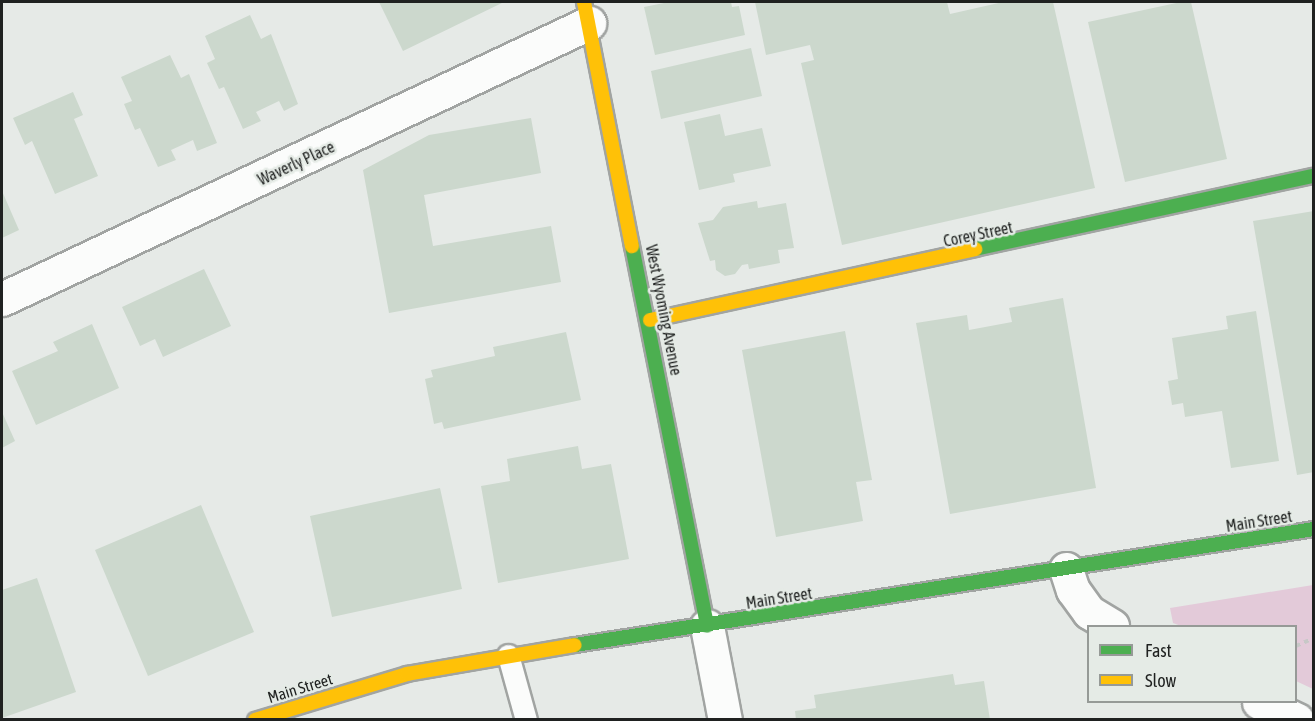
<!DOCTYPE html>
<html>
<head>
<meta charset="utf-8">
<style>
  body { margin:0 }
  #map { position:relative; width:1315px; height:721px; overflow:hidden; background:#e6eae7; font-family:"Asap Condensed",sans-serif }
  div>[style] { position:absolute }
  .green>* { inset:0; background:#e3cad9 }
  .building>* { inset:0; background:#ccd8cd }
  .path>* { height:4px; margin-top:-2px; transform-origin:0; background:repeating-linear-gradient(90deg,#c7c8c7 0 4.5px,transparent 0 9px) }
  .roads { filter:drop-shadow(2px 0 #a1a4a2) drop-shadow(-2px 0 #a1a4a2) drop-shadow(0 2px #a1a4a2) drop-shadow(0 -2px #a1a4a2) }
  .lane>* { height:21px; margin:-10.5px; padding:0 10.5px; transform-origin:10.5px; border-radius:10.5px; background:#fbfcfb }
  .street>* { height:33px; margin:-16.5px; padding:0 16.5px; transform-origin:16.5px; border-radius:16.5px; background:#fbfcfb }
  .fast>* { height:14px; margin:-7px; padding:0 7px; transform-origin:7px; border-radius:7px; background:#4caf50 }
  .slow>* { height:14px; margin:-7px; padding:0 7px; transform-origin:7px; border-radius:7px; background:#ffc107 }
  span { translate:-50% -50%; white-space:nowrap; text-align:center; line-height:1.15; -webkit-text-stroke:5px #e5ebe6; paint-order:stroke }
  .street-label { font-size:16px; color:#1f2120 }
  .frame { position:absolute; inset:0; border:3px solid #1f2120; pointer-events:none }
  .legend { position:absolute; left:1087px; top:625px; width:210px; height:78px; box-sizing:border-box; background:#e5ebe6; border:2px solid #969a97; margin:0; padding:8px 10px; list-style:none; font-size:18px; color:#1f2120 }
  .legend li { display:flex; align-items:center; gap:12px; height:30px }
  .legend b { width:30px; border:2px solid #969a97 }
</style>
</head>
<body>
<div id="map">
  <div class="green">
    <i style="clip-path:polygon(1313px 585px,1313px 689px,1296px 681px,1296px 626px,1181px 626px,1173px 623px,1170px 608px)"></i>
  </div>
  <div class="building">
    <i style="clip-path:polygon(379px 2px,504px 2px,403px 51px)"></i>
    <i style="clip-path:polygon(669px 2px,731px 2px,732px 7px,739px 6px,745px 35px,655px 55px,644px 7px)"></i>
    <i style="clip-path:polygon(755px 2px,947px 2px,950px 14px,1003px 2px,1053px 2px,1095px 188px,842px 245px,801px 63px,814px 60px,810px 45px,766px 55px)"></i>
    <i style="clip-path:polygon(1181px 2px,1191px 2px,1227px 159px,1125px 182px,1088px 22px)"></i>
    <i style="clip-path:polygon(250px 15px,261px 39px,271px 34px,298px 104px,284px 111px,279px 101px,256px 112px,261px 121px,243px 129px,224px 87px,219px 89px,207px 63px,215px 59px,205px 36px)"></i>
    <i style="clip-path:polygon(751px 48px,762px 96px,661px 119px,651px 71px)"></i>
    <i style="clip-path:polygon(170px 55px,181px 78px,189px 74px,217px 143px,197px 151px,193px 140px,171px 150px,176px 160px,158px 167px,140px 128px,135px 130px,124px 104px,132px 101px,121px 77px)"></i>
    <i style="clip-path:polygon(73px 92px,83px 115px,74px 119px,98px 176px,55px 194px,32px 141px,25px 145px,13px 118px)"></i>
    <i style="clip-path:polygon(720px 114px,725px 136px,762px 128px,771px 166px,733px 174px,735px 182px,699px 190px,684px 122px)"></i>
    <i style="clip-path:polygon(531px 118px,541px 173px,424px 195px,433px 246px,551px 226px,561px 282px,389px 313px,363px 170px,429px 135px)"></i>
    <i style="clip-path:polygon(2px 191px,19px 230px,2px 238px)"></i>
    <i style="clip-path:polygon(757px 201px,758px 208px,786px 203px,794px 248px,778px 250px,780px 263px,749px 269px,748px 264px,742px 265px,735px 274px,725px 276px,716px 270px,715px 260px,710px 261px,698px 223px,713px 220px,723px 207px)"></i>
    <i style="clip-path:polygon(1314px 211px,1314px 472px,1297px 475px,1253px 221px)"></i>
    <i style="clip-path:polygon(204px 269px,231px 326px,163px 357px,155px 339px,140px 346px,122px 307px)"></i>
    <i style="clip-path:polygon(1063px 298px,1096px 488px,950px 514px,916px 323px,967px 315px,969px 330px,1012px 322px,1009px 308px)"></i>
    <i style="clip-path:polygon(1256px 311px,1279px 461px,1231px 468px,1222px 411px,1185px 417px,1183px 403px,1172px 405px,1168px 381px,1178px 379px,1172px 338px,1228px 329px,1226px 316px)"></i>
    <i style="clip-path:polygon(92px 324px,119px 388px,36px 425px,12px 371px,58px 351px,53px 342px)"></i>
    <i style="clip-path:polygon(845px 331px,872px 480px,856px 482px,863px 521px,776px 537px,742px 350px)"></i>
    <i style="clip-path:polygon(566px 332px,581px 400px,444px 429px,442px 422px,434px 424px,425px 379px,433px 377px,431px 370px,495px 356px,493px 347px)"></i>
    <i style="clip-path:polygon(2px 412px,15px 441px,2px 448px)"></i>
    <i style="clip-path:polygon(578px 446px,582px 469px,611px 464px,629px 559px,498px 583px,481px 486px,510px 481px,507px 459px)"></i>
    <i style="clip-path:polygon(440px 488px,462px 589px,332px 617px,310px 516px)"></i>
    <i style="clip-path:polygon(201px 505px,254px 632px,148px 676px,95px 550px)"></i>
    <i style="clip-path:polygon(37px 578px,76px 692px,2px 718px,2px 590px)"></i>
    <i style="clip-path:polygon(953px 674px,955px 685px,984px 681px,990px 720px,796px 720px,795px 711px,816px 708px,814px 695px)"></i>
  </div>
  <div class="path">
    <i style="left:1296px;top:646px;width:20px;rotate:-24deg"></i>
  </div>
  <div class="roads">
    <div class="lane">
      <i style="left:508px;top:655px;width:67px;rotate:74.5deg"></i>
    </div>
    <div class="street">
      <i style="left:2px;top:299px;width:649px;rotate:-25.18deg"></i>
      <i style="left:1066px;top:569px;width:22px;rotate:72deg"></i>
      <i style="left:1073px;top:590px;width:27px;rotate:54deg"></i>
      <i style="left:1089px;top:612px;width:27px;rotate:31deg"></i>
      <i style="left:707px;top:626px;width:96px;rotate:79.2deg"></i>
      <i style="left:1259px;top:702px;width:42px;rotate:25.3deg"></i>
    </div>
    <div class="fast">
      <i style="left:632px;top:246px;width:387px;rotate:78.8deg"></i>
      <i style="left:975px;top:249px;width:347px;rotate:-12.2deg"></i>
      <i style="left:575px;top:645px;width:748px;rotate:-8.92deg"></i>
    </div>
    <div class="slow">
      <i style="left:584px;top:2px;width:249px;rotate:78.9deg"></i>
      <i style="left:650px;top:320px;width:333px;rotate:-12.3deg"></i>
      <i style="left:255px;top:720px;width:159px;rotate:-16.8deg"></i>
      <i style="left:407px;top:674px;width:170px;rotate:-9.8deg"></i>
    </div>
  </div>
  <div class="street-label">
    <span style="left:296px;top:163px;rotate:-25deg">Waverly Place</span>
    <span style="left:978px;top:234px;rotate:-12deg">Corey Street</span>
    <span style="left:664px;top:310px;rotate:79deg">West Wyoming Avenue</span>
    <span style="left:1259px;top:521px;rotate:-9deg">Main Street</span>
    <span style="left:779px;top:598px;rotate:-9deg">Main Street</span>
    <span style="left:300px;top:688px;rotate:-17deg">Main Street</span>
  </div>
  <div class="frame"></div>
  <ul class="legend">
  <li><b style="height:8px;background:#4caf50"></b>Fast</li>
  <li><b style="height:8px;background:#ffc107"></b>Slow</li>
  </ul>
</div>
</body>
</html>
